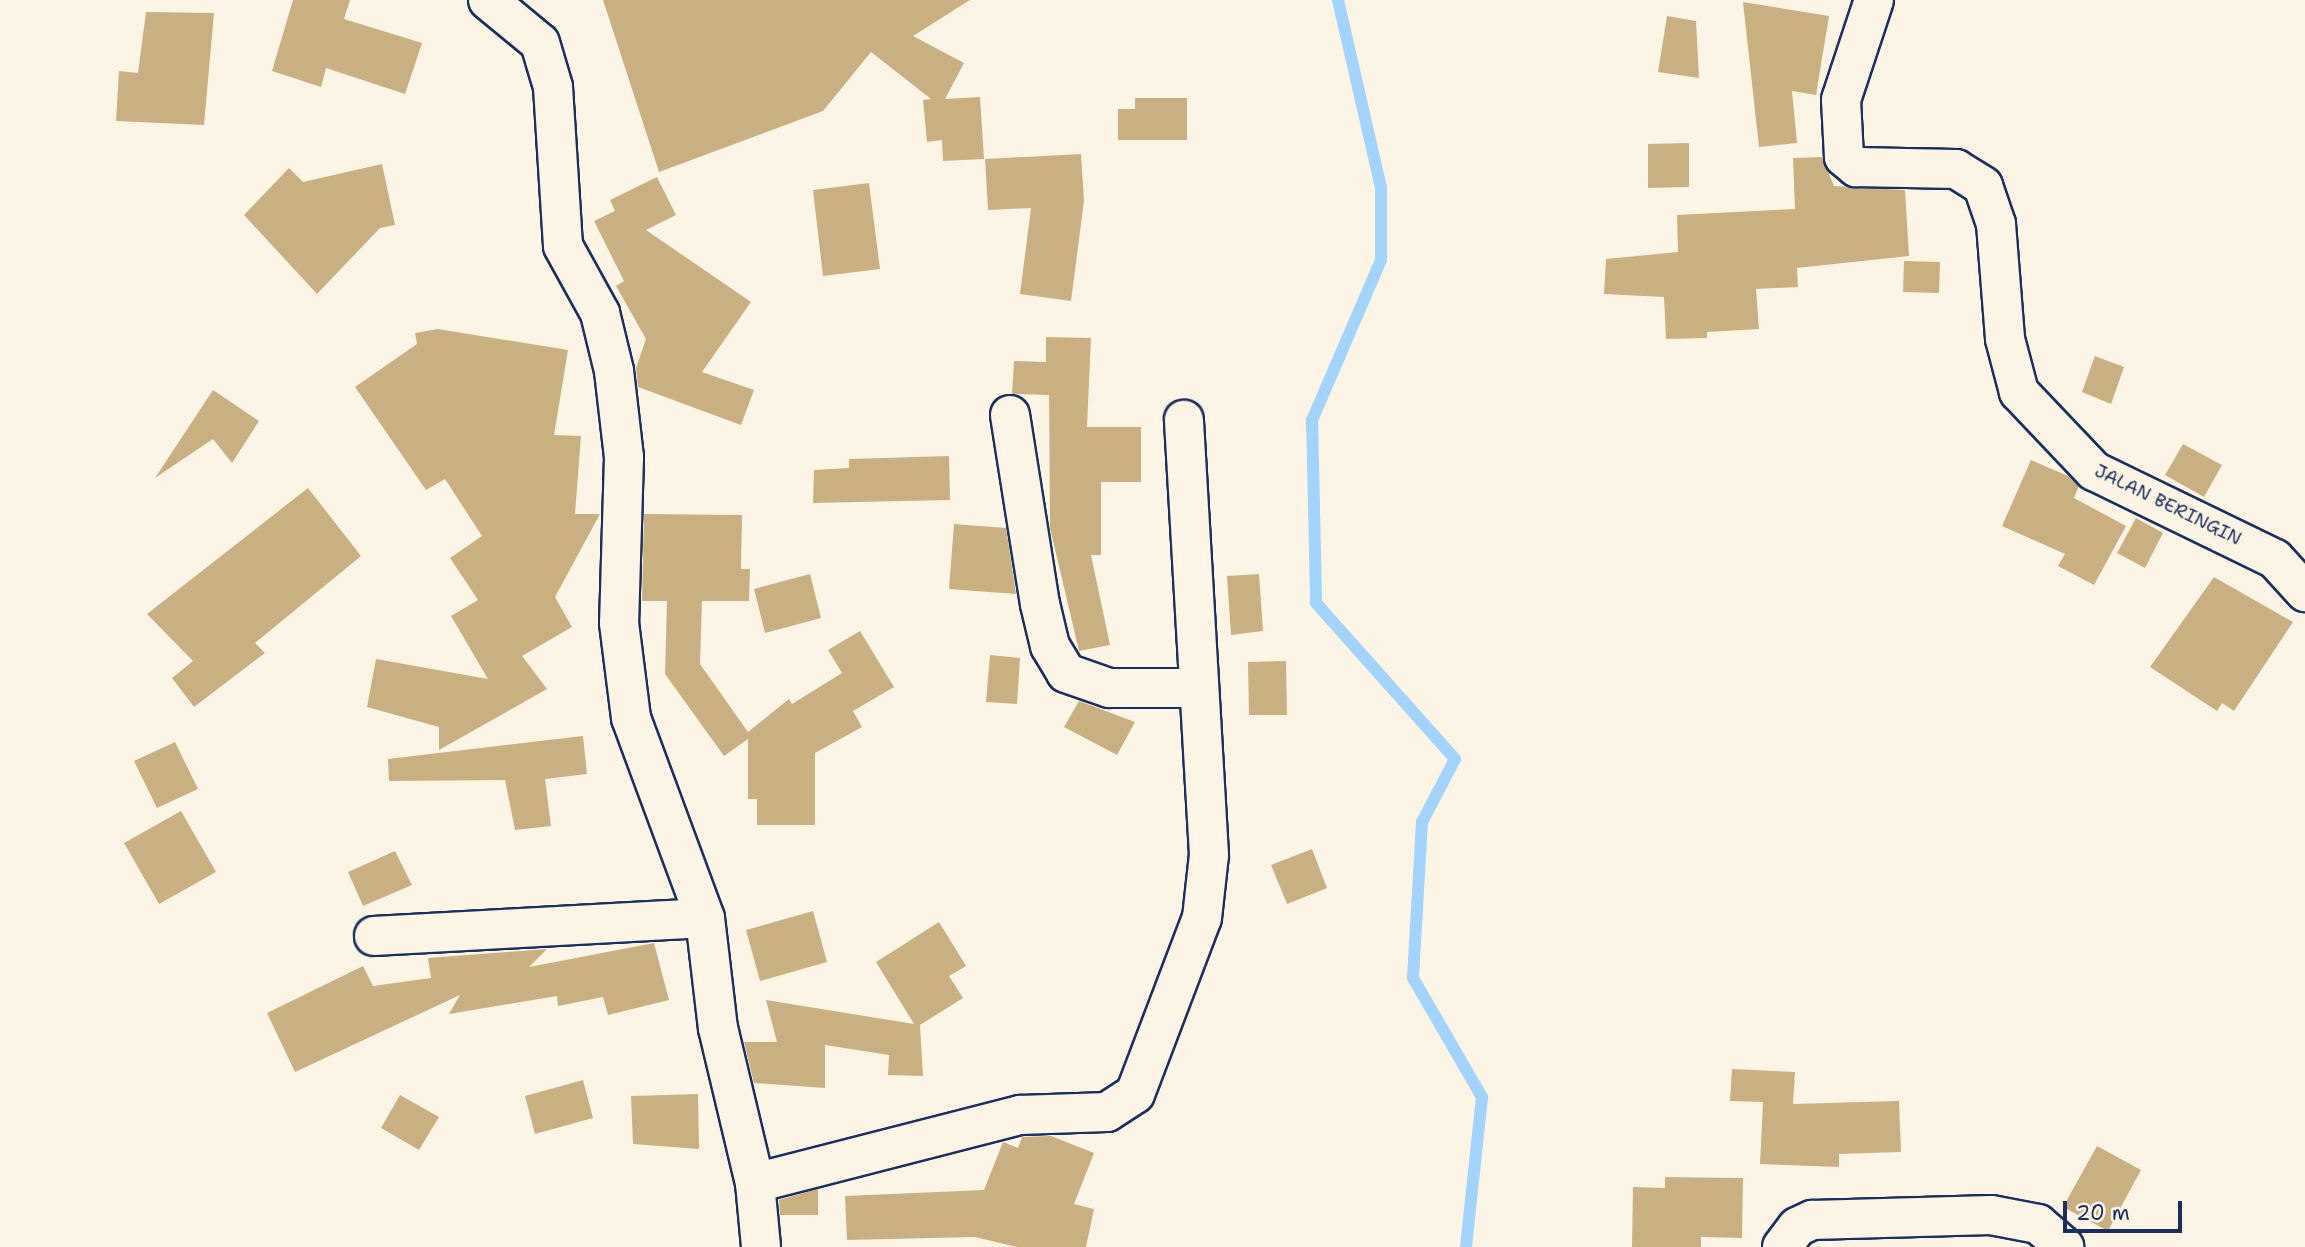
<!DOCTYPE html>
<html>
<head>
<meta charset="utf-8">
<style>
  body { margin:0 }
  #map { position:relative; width:2305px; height:1247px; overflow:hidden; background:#fcf5e5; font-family:"Shantell Sans",sans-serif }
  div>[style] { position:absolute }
  .stream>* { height:12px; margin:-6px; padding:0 6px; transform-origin:6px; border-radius:6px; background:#a1d4fe }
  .building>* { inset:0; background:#cab081 }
  .roads { filter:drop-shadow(2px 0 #1b2f5e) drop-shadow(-2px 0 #1b2f5e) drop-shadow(0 2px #1b2f5e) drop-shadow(0 -2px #1b2f5e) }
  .street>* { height:38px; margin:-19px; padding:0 19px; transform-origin:19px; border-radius:19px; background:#fcf5e5 }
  span { translate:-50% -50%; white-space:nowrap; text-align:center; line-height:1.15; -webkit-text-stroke:5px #fcf5e5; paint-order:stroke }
  .street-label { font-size:18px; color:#1b2f5e }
  .scale { position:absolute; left:2063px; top:1201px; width:119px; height:32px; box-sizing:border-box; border:4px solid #1b2f5e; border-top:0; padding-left:9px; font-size:21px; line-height:24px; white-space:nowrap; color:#1b2f5e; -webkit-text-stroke:5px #fcf5e5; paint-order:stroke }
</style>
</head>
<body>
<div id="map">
  <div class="stream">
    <i style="left:1338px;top:0;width:192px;rotate:77.1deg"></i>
    <i style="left:1381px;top:187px;width:73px;rotate:90deg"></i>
    <i style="left:1381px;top:260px;width:174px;rotate:113.3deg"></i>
    <i style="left:1312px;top:420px;width:183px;rotate:88.7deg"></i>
    <i style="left:1316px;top:603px;width:209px;rotate:48.3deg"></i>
    <i style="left:1455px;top:759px;width:71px;rotate:117.6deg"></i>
    <i style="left:1422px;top:822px;width:156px;rotate:93.3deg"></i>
    <i style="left:1413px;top:978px;width:138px;rotate:59.9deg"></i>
    <i style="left:1482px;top:1097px;width:151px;rotate:96.1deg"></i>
  </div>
  <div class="building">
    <i style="clip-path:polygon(293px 0,350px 0,344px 19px,422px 43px,405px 94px,326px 68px,321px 87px,272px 71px)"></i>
    <i style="clip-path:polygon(603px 0,970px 0,913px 36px,964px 63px,945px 99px,980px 97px,984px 159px,943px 161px,942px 140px,927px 142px,923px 100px,931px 99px,871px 52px,823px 111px,659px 172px)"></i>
    <i style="clip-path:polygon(1743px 2px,1829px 16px,1816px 95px,1792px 91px,1797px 143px,1759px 147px)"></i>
    <i style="clip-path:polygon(146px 12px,214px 13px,204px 125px,116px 121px,119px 71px,138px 73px)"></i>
    <i style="clip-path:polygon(1667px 16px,1696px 21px,1699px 78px,1658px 72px)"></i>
    <i style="clip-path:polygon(1135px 98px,1187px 98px,1187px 140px,1118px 140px,1118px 109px,1135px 109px)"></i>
    <i style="clip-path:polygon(1689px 143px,1689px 187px,1648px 188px,1648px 144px)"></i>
    <i style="clip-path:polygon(1081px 154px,1084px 201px,1071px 301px,1020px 294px,1031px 208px,988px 210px,985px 159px)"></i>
    <i style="clip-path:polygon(1822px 157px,1834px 186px,1905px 190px,1909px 256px,1797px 268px,1798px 287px,1756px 289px,1759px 329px,1707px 332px,1707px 338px,1666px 339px,1664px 297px,1604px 294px,1606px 259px,1678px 252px,1677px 215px,1795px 209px,1793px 158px)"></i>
    <i style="clip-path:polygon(382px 164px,395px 225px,380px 228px,317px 294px,244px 215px,289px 168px,303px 182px)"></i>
    <i style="clip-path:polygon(657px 177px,676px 215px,646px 230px,751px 302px,702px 372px,754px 390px,741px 425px,638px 387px,636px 368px,646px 339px,616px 286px,624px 281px,594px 221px,615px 211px,610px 200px)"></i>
    <i style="clip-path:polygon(869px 183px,880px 269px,823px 276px,813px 190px)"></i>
    <i style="clip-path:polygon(1904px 261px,1940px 262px,1939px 293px,1903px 292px)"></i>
    <i style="clip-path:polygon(438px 329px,568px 350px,554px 435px,581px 436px,575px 514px,600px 514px,555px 597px,572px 627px,522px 656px,547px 689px,439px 750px,439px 727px,367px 707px,376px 659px,488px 679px,451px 616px,478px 600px,450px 558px,482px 536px,445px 479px,426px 490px,355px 387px,417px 344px,415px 333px)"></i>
    <i style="clip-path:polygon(1046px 337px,1091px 338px,1087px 427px,1141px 427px,1141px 482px,1101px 482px,1101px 555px,1091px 555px,1110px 645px,1079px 651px,1050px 528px,1049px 395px,1012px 394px,1014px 361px,1046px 362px)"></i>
    <i style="clip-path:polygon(2095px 356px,2124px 367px,2111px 404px,2082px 392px)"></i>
    <i style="clip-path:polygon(213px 390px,259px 421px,232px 463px,213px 439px,155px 478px)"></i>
    <i style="clip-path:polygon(2183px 444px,2222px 465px,2204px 497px,2165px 475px)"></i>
    <i style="clip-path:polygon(949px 456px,950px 500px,813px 503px,814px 470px,849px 468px,849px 459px)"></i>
    <i style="clip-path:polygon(2031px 460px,2068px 476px,2079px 486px,2074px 498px,2126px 526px,2094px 585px,2058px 566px,2065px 554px,2002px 526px)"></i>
    <i style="clip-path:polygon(308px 488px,361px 556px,255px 643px,265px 653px,194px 707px,172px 678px,193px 661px,147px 614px)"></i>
    <i style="clip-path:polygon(644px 514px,742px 515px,741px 569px,750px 569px,749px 601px,702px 601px,700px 664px,748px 732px,789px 699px,792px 704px,842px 673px,828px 650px,860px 631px,894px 687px,853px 711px,862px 727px,815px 753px,815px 825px,757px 825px,757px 799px,748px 799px,748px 739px,724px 756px,665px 674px,667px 601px,642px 601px)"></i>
    <i style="clip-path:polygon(2136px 518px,2163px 533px,2145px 568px,2117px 553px)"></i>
    <i style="clip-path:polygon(954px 524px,1006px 528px,1016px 594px,949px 589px)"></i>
    <i style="clip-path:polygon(810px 574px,821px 618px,765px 633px,754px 589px)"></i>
    <i style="clip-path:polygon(1259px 574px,1263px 631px,1231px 635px,1227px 576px)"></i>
    <i style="clip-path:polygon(2214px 577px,2293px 622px,2234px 711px,2222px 703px,2217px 711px,2150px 667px)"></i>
    <i style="clip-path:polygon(990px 655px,1020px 658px,1017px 704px,986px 702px)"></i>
    <i style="clip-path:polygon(1286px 661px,1287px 715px,1249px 715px,1248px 662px)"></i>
    <i style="clip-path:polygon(1079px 701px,1135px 722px,1117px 755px,1064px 727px)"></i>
    <i style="clip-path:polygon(583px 736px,587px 774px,545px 779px,551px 826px,515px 830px,505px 780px,389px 781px,388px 759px)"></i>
    <i style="clip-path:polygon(175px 742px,198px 789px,157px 808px,134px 761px)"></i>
    <i style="clip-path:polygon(181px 811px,216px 872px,159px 904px,124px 843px)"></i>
    <i style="clip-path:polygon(1312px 849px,1327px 888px,1287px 904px,1271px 865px)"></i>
    <i style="clip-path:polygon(395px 851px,412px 885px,363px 906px,348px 872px)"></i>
    <i style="clip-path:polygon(813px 911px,827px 962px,760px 981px,746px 930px)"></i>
    <i style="clip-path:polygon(939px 922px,966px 966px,949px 976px,963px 998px,920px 1025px,923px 1076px,888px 1075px,889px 1055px,825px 1045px,825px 1088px,754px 1083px,744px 1042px,777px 1042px,766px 1000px,914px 1024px,876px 962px)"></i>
    <i style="clip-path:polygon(654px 943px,669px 1000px,608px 1015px,603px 997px,558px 1006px,557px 996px,449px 1014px,460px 995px,295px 1072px,267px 1013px,363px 966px,373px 986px,431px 978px,428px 958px,547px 949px,529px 967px)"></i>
    <i style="clip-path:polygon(1732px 1069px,1795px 1072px,1793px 1104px,1899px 1101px,1901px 1152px,1839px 1154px,1839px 1167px,1760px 1164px,1763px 1102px,1730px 1101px)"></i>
    <i style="clip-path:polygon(583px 1080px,593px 1118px,535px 1134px,525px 1096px)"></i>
    <i style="clip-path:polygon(698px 1094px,699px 1149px,633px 1144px,631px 1096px)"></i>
    <i style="clip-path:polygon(400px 1095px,439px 1117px,419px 1150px,381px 1128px)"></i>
    <i style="clip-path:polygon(1051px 1136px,1094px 1153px,1074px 1204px,1094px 1209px,1086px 1247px,1017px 1247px,975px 1237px,847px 1240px,845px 1196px,984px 1190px,1003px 1142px,1018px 1148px,1022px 1137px)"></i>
    <i style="clip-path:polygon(2097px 1146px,2141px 1170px,2108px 1231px,2063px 1207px)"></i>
    <i style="clip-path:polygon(1665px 1177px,1743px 1178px,1742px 1238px,1701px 1237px,1701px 1247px,1632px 1247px,1633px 1187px,1665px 1188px)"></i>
    <i style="clip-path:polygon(818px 1189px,818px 1215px,780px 1215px,779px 1200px)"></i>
  </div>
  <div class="roads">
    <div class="street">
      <i style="left:488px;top:0;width:67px;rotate:39.6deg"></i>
      <i style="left:540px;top:43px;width:46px;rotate:73.5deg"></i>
      <i style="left:553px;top:87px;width:159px;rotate:86.4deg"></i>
      <i style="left:563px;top:246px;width:77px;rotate:61.1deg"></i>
      <i style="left:600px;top:313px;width:60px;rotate:76.4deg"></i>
      <i style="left:614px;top:371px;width:87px;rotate:83.4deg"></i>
      <i style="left:624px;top:457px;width:166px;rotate:91.7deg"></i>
      <i style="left:619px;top:623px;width:96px;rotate:82.8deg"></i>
      <i style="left:631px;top:718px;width:213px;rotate:69.7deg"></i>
      <i style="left:705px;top:918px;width:111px;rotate:83.3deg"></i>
      <i style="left:718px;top:1028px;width:159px;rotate:76.6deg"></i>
      <i style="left:755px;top:1183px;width:64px;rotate:84.6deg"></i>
      <i style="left:1874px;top:0;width:105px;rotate:108.3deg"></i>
      <i style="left:1841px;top:100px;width:57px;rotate:87deg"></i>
      <i style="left:1844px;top:157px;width:16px;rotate:40deg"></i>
      <i style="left:1856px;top:167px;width:100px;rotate:1.1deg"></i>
      <i style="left:1956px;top:169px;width:32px;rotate:32deg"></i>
      <i style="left:1983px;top:186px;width:40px;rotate:71.1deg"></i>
      <i style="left:1996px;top:224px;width:115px;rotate:85.5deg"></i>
      <i style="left:2005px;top:339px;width:55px;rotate:75.2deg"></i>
      <i style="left:2019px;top:392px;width:109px;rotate:46.5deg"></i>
      <i style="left:2094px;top:471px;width:201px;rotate:25.9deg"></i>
      <i style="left:2275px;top:559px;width:45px;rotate:47.7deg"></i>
      <i style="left:1010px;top:415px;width:191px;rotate:81deg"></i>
      <i style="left:1040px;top:604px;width:43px;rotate:76.6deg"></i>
      <i style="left:1050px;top:646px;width:31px;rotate:59deg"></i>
      <i style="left:1066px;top:673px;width:46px;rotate:19.2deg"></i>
      <i style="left:1109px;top:688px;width:87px"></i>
      <i style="left:374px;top:936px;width:331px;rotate:-3.1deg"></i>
      <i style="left:755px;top:1183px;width:274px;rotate:-14.4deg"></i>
      <i style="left:1020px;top:1115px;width:87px;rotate:-2deg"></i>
      <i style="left:1107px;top:1112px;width:33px;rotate:-33deg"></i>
      <i style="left:1135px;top:1094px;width:188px;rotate:-69.2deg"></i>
      <i style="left:1202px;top:918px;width:63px;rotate:-83.7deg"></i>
      <i style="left:1209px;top:855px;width:436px;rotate:-93.3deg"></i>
      <i style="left:1782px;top:1247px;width:25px;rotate:-53deg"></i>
      <i style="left:1797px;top:1227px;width:17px;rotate:-25deg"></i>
      <i style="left:1812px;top:1220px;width:179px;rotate:-1.6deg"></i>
      <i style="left:1991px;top:1215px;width:48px;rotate:10.8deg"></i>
      <i style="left:2038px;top:1224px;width:35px;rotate:41deg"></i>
    </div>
  </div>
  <div class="street-label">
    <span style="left:2168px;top:505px;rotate:26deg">JALAN BERINGIN</span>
  </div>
  <div class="scale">20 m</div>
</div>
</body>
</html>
